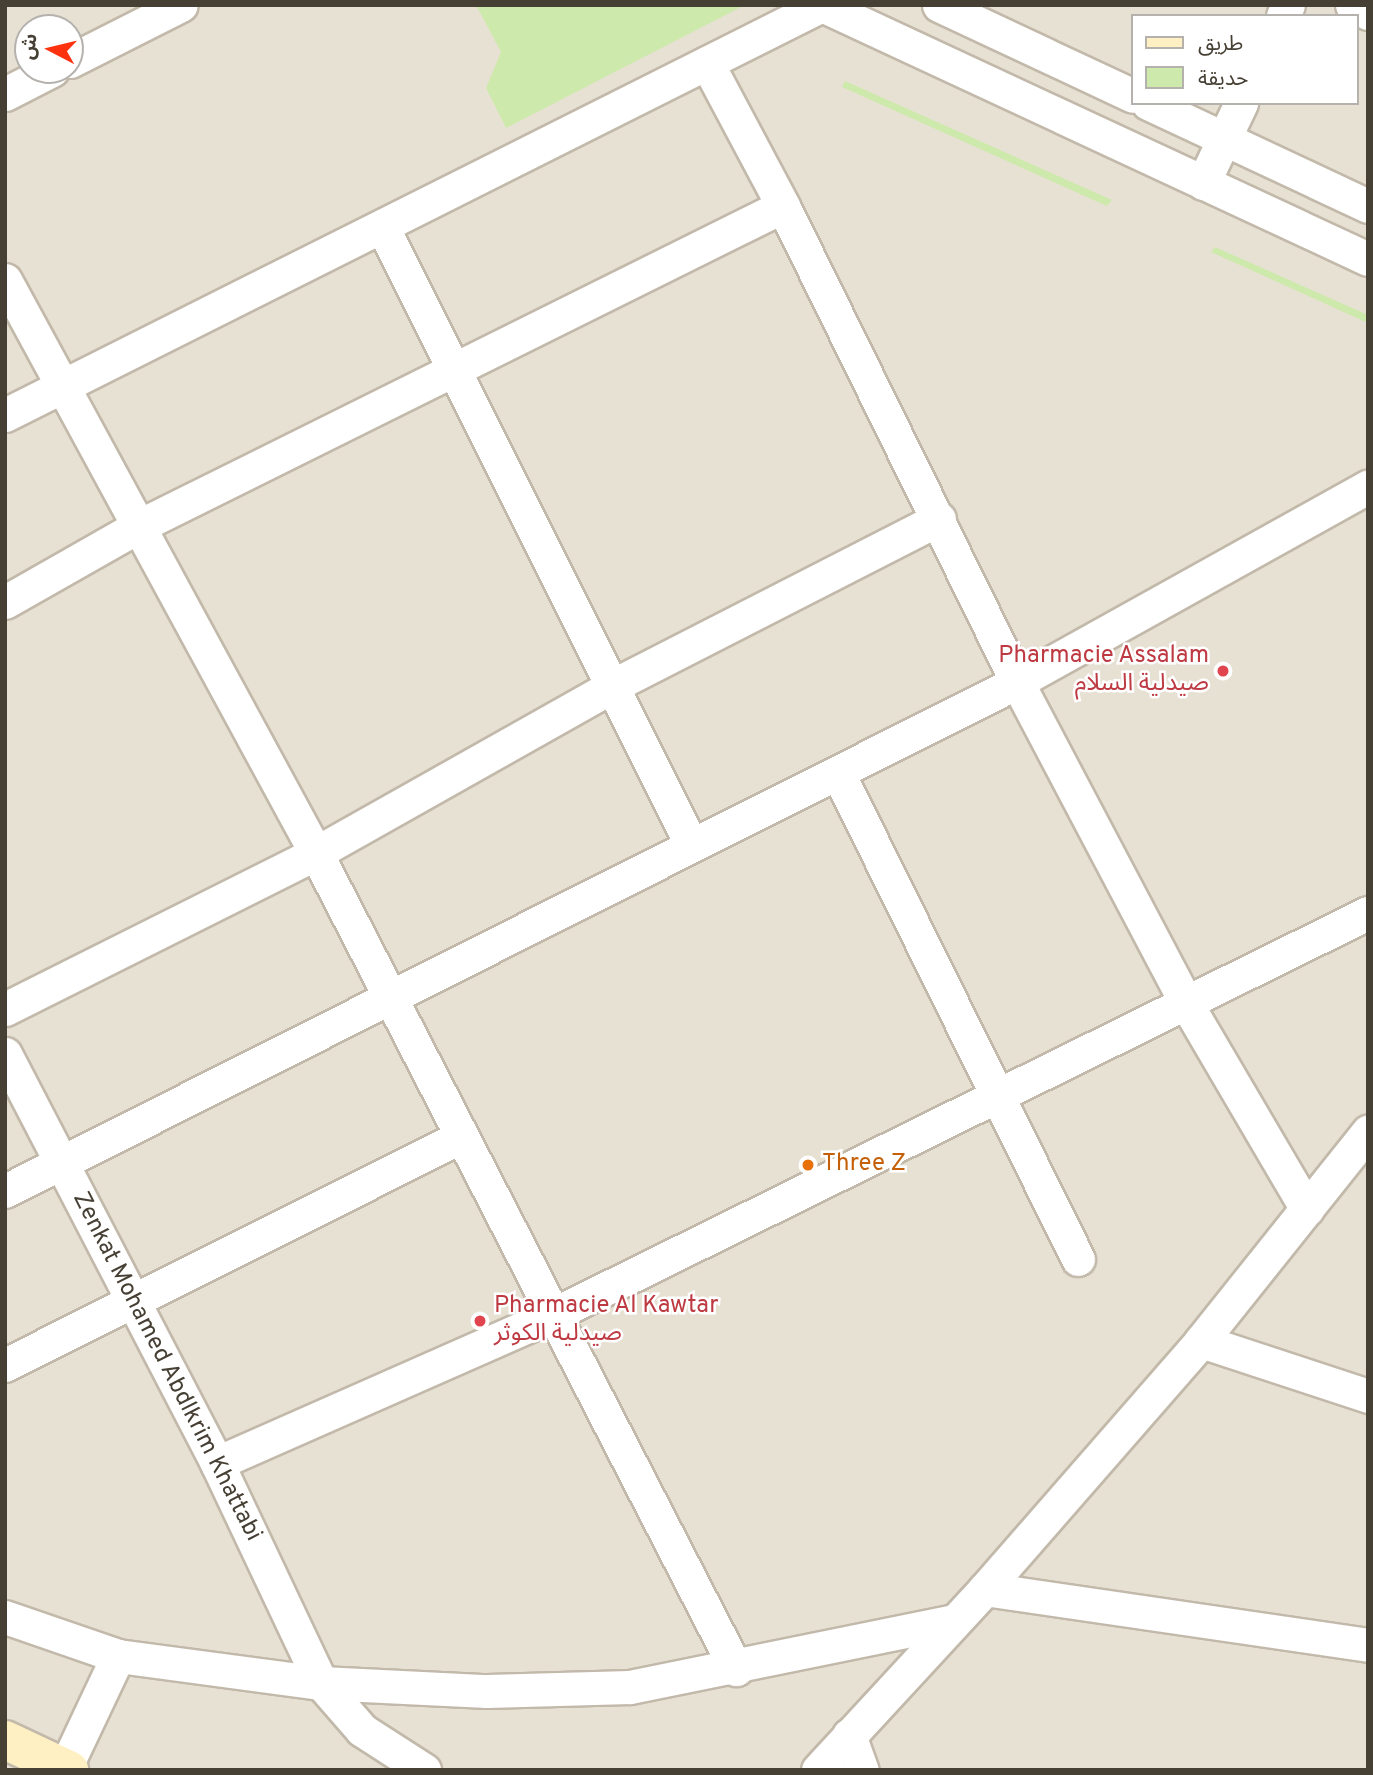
<!DOCTYPE html>
<html>
<head>
<meta charset="utf-8">
<style>
  body { margin:0 }
  #map { position:relative; width:1373px; height:1775px; overflow:hidden; background:#f3efe5; font-family:Overpass,"Noto Sans Arabic",sans-serif }
  div>[style] { position:absolute }
  .residential>* { inset:0; background:#e7e1d3 }
  .green>* { inset:0; background:#cee9ac }
  .roads { filter:drop-shadow(2px 0 #c2b9aa) drop-shadow(-2px 0 #c2b9aa) drop-shadow(0 2px #c2b9aa) drop-shadow(0 -2px #c2b9aa) }
  .minor>* { height:33px; margin:-16.5px; padding:0 16.5px; transform-origin:16.5px; border-radius:16.5px; background:#fff }
  .secondary>* { height:38px; margin:-19px; padding:0 19px; transform-origin:19px; border-radius:19px; background:#fff0c3 }
  .dots>* { width:19px; height:19px; translate:-50% -50%; box-sizing:border-box; border:4px solid #fff; border-radius:50% }
  span { translate:-50% -50%; white-space:nowrap; text-align:center; line-height:1.15; -webkit-text-stroke:5px #fff; paint-order:stroke }
  .health-label { font-size:24px; color:#be3a42 }
  .right { translate:-100% -50%; text-align:right }
  .left { translate:0 -50%; text-align:left }
  .food-label { font-size:24px; color:#c56008 }
  .street-label { font-size:24px; color:#463f34 }
  .frame { position:absolute; inset:0; border:7px solid #463f34; pointer-events:none }
  .legend { position:absolute; left:1131px; top:14px; width:228px; height:91px; box-sizing:border-box; background:#fff; border:2px solid #b5b2ae; margin:0; padding:9px 12px; list-style:none; font-size:21px; color:#463f34 }
  .legend li { display:flex; align-items:center; gap:14px; height:35px }
  .legend b { width:35px; border:2px solid #b5b2ae }
  .north { position:absolute; left:14px; top:14px; width:70px; height:70px; box-sizing:border-box; background:#fff; border:2px solid #b5b2ae; border-radius:50%; rotate:277deg; font-size:19px; font-weight:700; line-height:28px; text-align:center; color:#463f34 }
  .north::after { content:''; display:block; margin:auto; width:24px; height:32px; background:#ff3210; clip-path:polygon(50% 0,100% 100%,50% 72%,0 100%) }
</style>
</head>
<body>
<div id="map">
  <div class="residential">
    <i style="clip-path:polygon(evenodd,5px 5px,1368px 5px,1368px 1770px,5px 1770px,5px 5px,1133px 16px,1357px 16px,1357px 103px,1133px 103px,1133px 16px,5px 5px,28px 28px,70px 28px,70px 70px,28px 70px,28px 28px)"></i>
  </div>
  <div class="green">
    <i style="clip-path:polygon(476px 5px,745px 5px,506px 128px,486px 88px,501px 52px)"></i>
    <i style="clip-path:polygon(845px 81px,1112px 200px,1107px 206px,842px 87px)"></i>
    <i style="clip-path:polygon(1215px 247px,1368px 315px,1368px 323px,1211px 252px)"></i>
  </div>
  <div class="roads">
    <div class="minor">
      <i style="left:822px;top:5px;width:602px;rotate:24.95deg"></i>
      <i style="left:939px;top:5px;width:214px;rotate:25.1deg"></i>
      <i style="left:1352px;top:5px;width:18px;rotate:27deg"></i>
      <i style="left:1283px;top:16px;width:12px;rotate:-66deg"></i>
      <i style="left:70px;top:61px;width:124px;rotate:-26.8deg"></i>
      <i style="left:707px;top:63px;width:162px;rotate:62deg"></i>
      <i style="left:783px;top:206px;width:530px;rotate:63.82deg"></i>
      <i style="left:1017px;top:682px;width:363px;rotate:62.2deg"></i>
      <i style="left:1186px;top:1003px;width:239px;rotate:59.6deg"></i>
      <i style="left:5px;top:94px;width:53px;rotate:-27.1deg"></i>
      <i style="left:1148px;top:103px;width:243px;rotate:25.1deg"></i>
      <i style="left:1203px;top:183px;width:89px;rotate:-64.6deg"></i>
      <i style="left:382px;top:226px;width:691px;rotate:63.43deg"></i>
      <i style="left:5px;top:280px;width:652px;rotate:61.51deg"></i>
      <i style="left:316px;top:853px;width:918px;rotate:62.76deg"></i>
      <i style="left:5px;top:415px;width:914px;rotate:-26.65deg"></i>
      <i style="left:5px;top:602px;width:152px;rotate:-29.6deg"></i>
      <i style="left:137px;top:527px;width:721px;rotate:-26.42deg"></i>
      <i style="left:838px;top:773px;width:542px;rotate:63.72deg"></i>
      <i style="left:5px;top:1009px;width:348px;rotate:-26.6deg"></i>
      <i style="left:316px;top:853px;width:342px;rotate:-29.4deg"></i>
      <i style="left:614px;top:685px;width:365px;rotate:-27.1deg"></i>
      <i style="left:5px;top:1054px;width:461px;rotate:62.6deg"></i>
      <i style="left:217px;top:1463px;width:243px;rotate:64.7deg"></i>
      <i style="left:321px;top:1683px;width:62px;rotate:48.9deg"></i>
      <i style="left:362px;top:1730px;width:74px;rotate:32.8deg"></i>
      <i style="left:5px;top:1191px;width:1133px;rotate:-26.7deg"></i>
      <i style="left:1017px;top:682px;width:402px;rotate:-29.1deg"></i>
      <i style="left:1201px;top:1341px;width:176px;rotate:18.2deg"></i>
      <i style="left:5px;top:1365px;width:509px;rotate:-26.62deg"></i>
      <i style="left:217px;top:1463px;width:366px;rotate:-23.8deg"></i>
      <i style="left:552px;top:1315px;width:910px;rotate:-26.23deg"></i>
      <i style="left:985px;top:1589px;width:387px;rotate:8.3deg"></i>
      <i style="left:5px;top:1617px;width:120px;rotate:19deg"></i>
      <i style="left:118px;top:1656px;width:205px;rotate:7.6deg"></i>
      <i style="left:321px;top:1683px;width:166px;rotate:2.8deg"></i>
      <i style="left:487px;top:1691px;width:143px;rotate:-1.6deg"></i>
      <i style="left:630px;top:1687px;width:331px;rotate:-11.5deg"></i>
      <i style="left:849px;top:1735px;width:37px;rotate:70deg"></i>
      <i style="left:65px;top:1768px;width:124px;rotate:-64.7deg"></i>
      <i style="left:818px;top:1770px;width:246px;rotate:-47.3deg"></i>
      <i style="left:985px;top:1589px;width:329px;rotate:-48.9deg"></i>
      <i style="left:1201px;top:1341px;width:268px;rotate:-51.4deg"></i>
    </div>
    <div class="secondary">
      <i style="left:5px;top:1740px;width:71px;rotate:25.1deg"></i>
    </div>
  </div>
  <div class="dots">
    <i style="left:1223px;top:671px;background:#e0444e"></i>
    <i style="left:808px;top:1165px;background:#e8710a"></i>
    <i style="left:480px;top:1321px;background:#e0444e"></i>
  </div>
  <div class="health-label">
    <span class="right" style="left:1209px;top:671px">Pharmacie Assalam<br>صيدلية السلام</span>
    <span class="left" style="left:494px;top:1321px">Pharmacie Al Kawtar<br>صيدلية الكوثر</span>
  </div>
  <div class="food-label">
    <span class="left" style="left:822px;top:1165px">Three Z</span>
  </div>
  <div class="street-label">
    <span style="left:166px;top:1367px;rotate:63deg">Zenkat Mohamed Abdlkrim Khattabi</span>
  </div>
  <div class="frame"></div>
  <ul class="legend">
  <li><b style="height:9px;background:#fff0c3"></b>طريق</li>
  <li><b style="height:19px;background:#cee9ac"></b>حديقة</li>
  </ul>
  <div class="north">ش</div>
</div>
</body>
</html>
